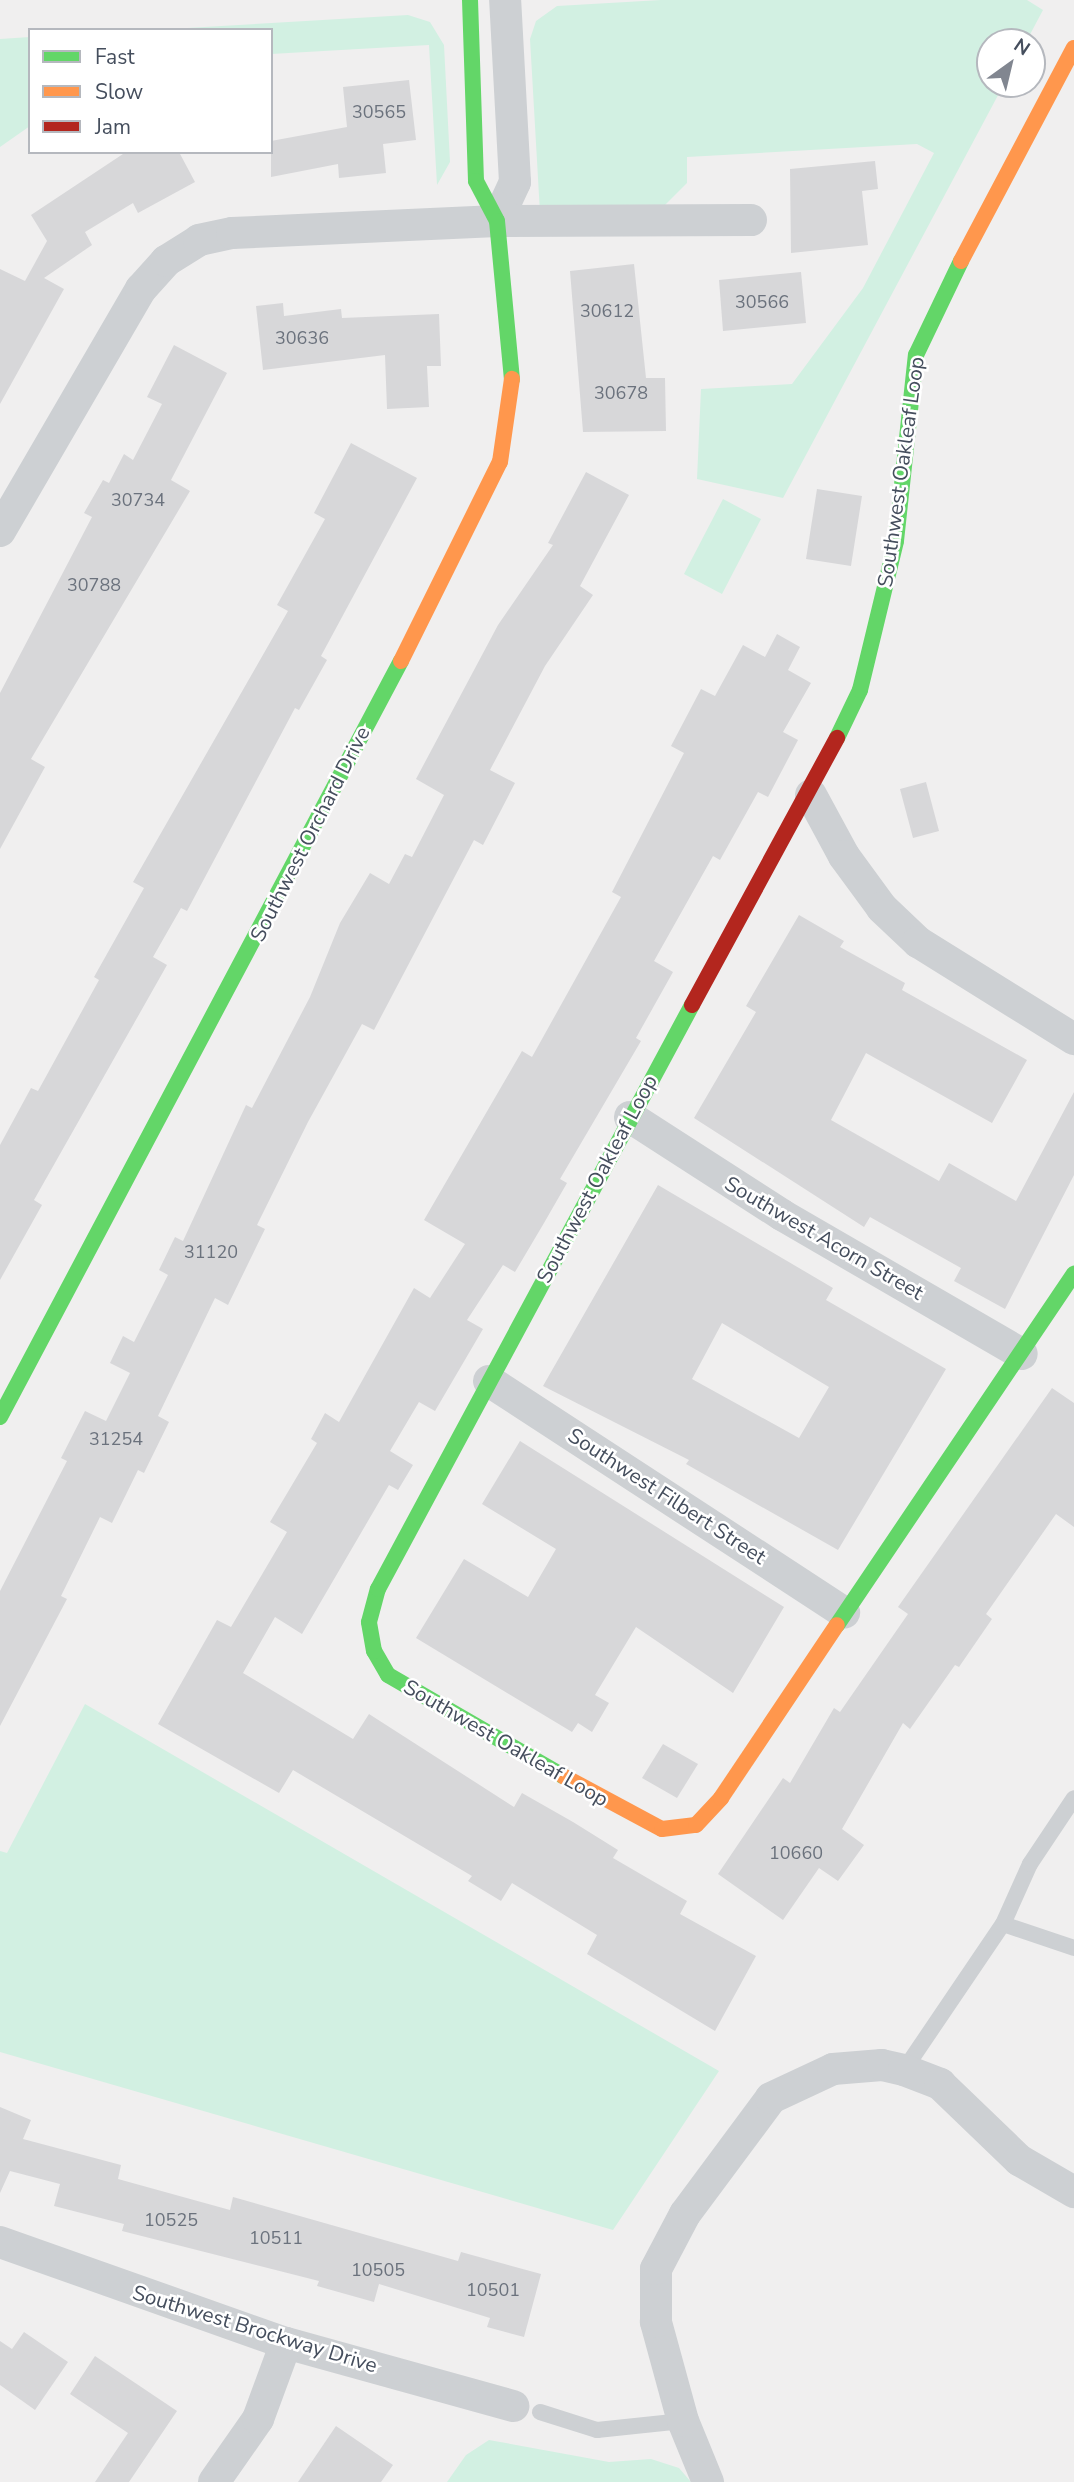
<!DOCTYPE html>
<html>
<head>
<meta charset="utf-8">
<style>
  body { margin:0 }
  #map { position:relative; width:1074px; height:2482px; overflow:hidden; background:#f0efef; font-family:"Nunito Sans",sans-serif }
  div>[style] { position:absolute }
  .green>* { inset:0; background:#d2f0e2 }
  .building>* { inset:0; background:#d7d7d9 }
  .lane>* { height:16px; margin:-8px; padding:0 8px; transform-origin:8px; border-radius:8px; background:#cdd0d3 }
  .street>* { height:32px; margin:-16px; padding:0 16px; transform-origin:16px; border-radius:16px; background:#cdd0d3 }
  .fast>* { height:16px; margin:-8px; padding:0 8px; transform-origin:8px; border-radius:8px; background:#63d668 }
  .slow>* { height:16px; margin:-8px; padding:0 8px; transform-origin:8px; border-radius:8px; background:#ff974d }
  .jam>* { height:16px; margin:-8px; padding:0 8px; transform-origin:8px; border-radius:8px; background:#b3261e }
  span { translate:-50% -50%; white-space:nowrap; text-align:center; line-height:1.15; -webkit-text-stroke:5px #fff; paint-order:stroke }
  .number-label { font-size:18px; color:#6b727d }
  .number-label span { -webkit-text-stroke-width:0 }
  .street-label { font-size:21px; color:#454e5d }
  .legend { position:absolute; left:28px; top:28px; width:245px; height:126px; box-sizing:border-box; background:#fff; border:2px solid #b5b8be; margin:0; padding:9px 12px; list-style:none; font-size:21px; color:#454e5d }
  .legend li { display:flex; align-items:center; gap:14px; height:35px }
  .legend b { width:35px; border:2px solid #b5b8be }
  .north { position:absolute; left:976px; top:28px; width:70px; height:70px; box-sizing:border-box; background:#fff; border:2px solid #b5b8be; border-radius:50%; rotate:34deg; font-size:19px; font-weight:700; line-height:28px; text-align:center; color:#454e5d }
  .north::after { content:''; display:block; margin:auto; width:24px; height:32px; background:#818690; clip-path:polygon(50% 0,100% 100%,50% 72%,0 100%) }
</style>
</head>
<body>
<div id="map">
  <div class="green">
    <i style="clip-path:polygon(661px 0,1027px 0,1043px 10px,1026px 42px,990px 42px,990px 84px,1004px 84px,783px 498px,697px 479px,701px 389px,792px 384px,863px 288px,934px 153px,917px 144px,687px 157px,687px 183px,665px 205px,540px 213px,530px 39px,536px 21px,557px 6px)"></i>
    <i style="clip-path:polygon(408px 15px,430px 22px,444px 45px,450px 162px,437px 185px,429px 45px,271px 54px,271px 30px,153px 30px)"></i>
    <i style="clip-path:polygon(30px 37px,30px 126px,0 147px,0 39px)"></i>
    <i style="clip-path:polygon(723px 499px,761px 519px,722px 594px,684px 574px)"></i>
    <i style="clip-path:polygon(85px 1704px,719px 2071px,613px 2230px,0 2052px,0 1851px,7px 1853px)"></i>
    <i style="clip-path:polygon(489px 2440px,609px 2462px,651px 2459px,679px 2468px,691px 2482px,447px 2482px,466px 2455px)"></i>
  </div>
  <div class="building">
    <i style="clip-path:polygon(409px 80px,416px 140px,383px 144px,386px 173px,339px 178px,338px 164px,271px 177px,271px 141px,347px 127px,343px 87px)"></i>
    <i style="clip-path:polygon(126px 152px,179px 152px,195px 182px,138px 213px,133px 203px,85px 232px,92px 245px,44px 278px,64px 289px,0 404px,0 269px,25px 281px,47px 241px,31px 215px)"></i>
    <i style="clip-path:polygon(875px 161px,878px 189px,862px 191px,868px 245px,791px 253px,790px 169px)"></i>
    <i style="clip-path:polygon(634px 264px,646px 378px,665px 378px,666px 431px,583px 432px,570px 271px)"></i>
    <i style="clip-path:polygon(801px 272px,806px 323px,723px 331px,719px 280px)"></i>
    <i style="clip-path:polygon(283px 303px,284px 316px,341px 309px,342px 318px,439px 314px,441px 366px,427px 366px,429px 407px,387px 409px,385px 355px,263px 370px,256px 306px)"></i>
    <i style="clip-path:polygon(174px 345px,227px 373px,171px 480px,190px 491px,31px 759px,45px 767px,0 849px,0 693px,92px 517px,84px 513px,103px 480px,109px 483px,124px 454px,133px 460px,162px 404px,147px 397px)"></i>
    <i style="clip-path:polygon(351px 443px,417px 478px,321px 656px,327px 660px,299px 710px,295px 708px,187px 911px,181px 908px,153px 957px,167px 965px,34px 1200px,42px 1205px,0 1280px,0 1145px,31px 1088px,38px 1091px,99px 980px,94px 977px,144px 888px,133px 882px,288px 611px,277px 605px,325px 519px,314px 513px)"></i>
    <i style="clip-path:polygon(586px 472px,629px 495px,580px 586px,593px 595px,545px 666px,490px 770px,515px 783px,483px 845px,474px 840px,374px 1030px,362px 1024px,308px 1122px,257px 1225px,265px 1229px,228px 1305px,215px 1298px,158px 1416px,169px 1422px,144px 1473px,138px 1470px,112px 1523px,100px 1517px,61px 1596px,67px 1599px,0 1726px,0 1591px,67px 1461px,61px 1458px,85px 1411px,106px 1421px,130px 1373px,110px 1363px,123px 1336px,134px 1342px,168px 1275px,159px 1270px,175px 1237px,183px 1241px,246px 1105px,252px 1108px,310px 997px,340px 923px,370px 873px,389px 884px,405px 854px,412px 857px,444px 795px,416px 779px,498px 625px,553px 545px,548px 543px)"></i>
    <i style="clip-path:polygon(817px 489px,862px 496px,851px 566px,806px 559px)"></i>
    <i style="clip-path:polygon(777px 634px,800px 647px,788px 670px,811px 683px,783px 732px,798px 740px,768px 797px,758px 792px,720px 860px,713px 856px,654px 961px,673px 972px,636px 1038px,641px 1041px,560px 1179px,567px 1183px,544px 1223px,515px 1272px,503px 1265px,467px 1320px,483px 1329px,435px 1411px,419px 1402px,390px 1451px,413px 1465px,398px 1490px,389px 1485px,302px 1634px,275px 1617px,243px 1673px,353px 1739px,369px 1714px,514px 1807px,522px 1793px,573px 1822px,618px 1850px,613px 1858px,687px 1901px,680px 1914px,756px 1956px,715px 2031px,587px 1954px,597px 1935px,512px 1883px,501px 1901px,468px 1881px,472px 1876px,293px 1770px,279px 1793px,158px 1724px,217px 1620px,231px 1627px,287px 1532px,270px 1522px,317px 1443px,311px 1439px,325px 1413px,339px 1422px,414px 1288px,430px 1298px,465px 1244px,424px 1220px,522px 1051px,532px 1057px,621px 897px,612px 892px,684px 753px,671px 746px,701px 689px,715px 696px,743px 645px,765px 657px)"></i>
    <i style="clip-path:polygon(926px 782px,939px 831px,913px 838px,900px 789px)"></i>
    <i style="clip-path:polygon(799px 915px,844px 941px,840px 947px,905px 983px,902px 990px,1027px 1060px,992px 1123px,866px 1053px,831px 1120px,939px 1181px,949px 1163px,1016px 1201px,1074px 1092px,1074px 1175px,1005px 1309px,954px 1281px,961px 1268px,870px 1217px,864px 1227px,694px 1118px,756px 1012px,746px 1006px)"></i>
    <i style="clip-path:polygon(evenodd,658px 1185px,833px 1288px,826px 1300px,946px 1369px,838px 1550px,686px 1464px,689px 1460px,543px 1386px,658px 1185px,722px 1323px,829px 1387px,799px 1438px,692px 1379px,722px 1323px)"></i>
    <i style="clip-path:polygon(1052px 1388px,1074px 1403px,1074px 1527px,1056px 1514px,986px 1614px,992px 1619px,959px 1667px,955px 1665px,910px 1729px,903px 1723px,842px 1829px,864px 1845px,838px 1881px,819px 1868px,783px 1920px,718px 1874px,783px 1778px,790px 1783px,834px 1708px,840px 1712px,908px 1614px,898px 1607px)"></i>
    <i style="clip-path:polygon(520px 1441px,784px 1607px,733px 1693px,636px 1627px,595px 1695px,609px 1703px,592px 1732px,578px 1723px,572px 1732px,416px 1638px,464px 1559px,528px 1597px,556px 1549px,482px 1504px)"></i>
    <i style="clip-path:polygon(663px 1744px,698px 1764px,677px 1798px,642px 1778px)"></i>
    <i style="clip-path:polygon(0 2107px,31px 2120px,23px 2139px,121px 2165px,118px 2179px,230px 2210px,233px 2197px,458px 2261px,461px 2252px,541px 2274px,524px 2337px,487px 2327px,490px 2318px,379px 2284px,374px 2302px,317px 2286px,319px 2281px,122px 2231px,124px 2224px,54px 2206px,60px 2184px,10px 2171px,0 2193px)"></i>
    <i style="clip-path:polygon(24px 2332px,68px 2362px,35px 2410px,0 2385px,0 2341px,12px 2349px)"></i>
    <i style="clip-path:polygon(95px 2356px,177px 2411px,129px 2482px,95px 2482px,128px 2433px,70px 2394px)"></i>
    <i style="clip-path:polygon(336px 2426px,393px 2465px,381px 2482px,298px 2482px)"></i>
  </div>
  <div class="lane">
    <i style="left:1003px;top:1924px;width:75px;rotate:18.7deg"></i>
    <i style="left:904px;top:2070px;width:176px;rotate:-55.9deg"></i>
    <i style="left:1003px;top:1924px;width:66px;rotate:-65.8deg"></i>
    <i style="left:1030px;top:1864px;width:79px;rotate:-56.3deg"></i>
    <i style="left:540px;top:2412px;width:60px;rotate:17.5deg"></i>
    <i style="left:597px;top:2430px;width:86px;rotate:-6deg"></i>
  </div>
  <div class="street">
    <i style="left:497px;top:221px;width:43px;rotate:-65.2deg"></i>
    <i style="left:515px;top:182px;width:182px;rotate:-93.1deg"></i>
    <i style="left:0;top:531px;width:280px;rotate:-59.8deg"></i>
    <i style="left:141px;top:289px;width:38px;rotate:-48deg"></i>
    <i style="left:166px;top:261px;width:39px;rotate:-32deg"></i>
    <i style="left:199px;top:240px;width:34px;rotate:-12deg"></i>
    <i style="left:232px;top:233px;width:265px;rotate:-2.6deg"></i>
    <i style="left:497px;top:221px;width:254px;rotate:-0.2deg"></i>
    <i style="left:811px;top:795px;width:69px;rotate:61.6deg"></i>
    <i style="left:844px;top:856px;width:64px;rotate:53.8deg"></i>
    <i style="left:882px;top:908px;width:50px;rotate:43.4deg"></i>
    <i style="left:918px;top:942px;width:184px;rotate:31.9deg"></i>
    <i style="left:630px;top:1117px;width:181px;rotate:32.8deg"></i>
    <i style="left:782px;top:1215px;width:277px;rotate:30.1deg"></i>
    <i style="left:489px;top:1381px;width:424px;rotate:33.1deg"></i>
    <i style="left:0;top:2242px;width:303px;rotate:19.5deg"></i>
    <i style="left:286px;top:2343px;width:236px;rotate:15.5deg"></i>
    <i style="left:214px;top:2482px;width:77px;rotate:-55.1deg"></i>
    <i style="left:258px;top:2419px;width:81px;rotate:-69.8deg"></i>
    <i style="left:708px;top:2482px;width:66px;rotate:-112.3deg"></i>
    <i style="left:683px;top:2421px;width:103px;rotate:-105.3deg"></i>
    <i style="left:656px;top:2322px;width:53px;rotate:-90deg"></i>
    <i style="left:656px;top:2269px;width:62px;rotate:-62.2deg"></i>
    <i style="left:685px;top:2214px;width:144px;rotate:-53.4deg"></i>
    <i style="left:771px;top:2098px;width:68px;rotate:-25.1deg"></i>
    <i style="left:833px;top:2069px;width:49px;rotate:-4.7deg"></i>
    <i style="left:882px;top:2065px;width:23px;rotate:13deg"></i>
    <i style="left:904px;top:2070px;width:39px;rotate:21deg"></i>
    <i style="left:940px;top:2084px;width:110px;rotate:43.9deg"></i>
    <i style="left:1019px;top:2160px;width:64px;rotate:30.2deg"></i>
  </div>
  <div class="fast">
    <i style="left:470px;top:0;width:181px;rotate:88.1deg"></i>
    <i style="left:476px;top:181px;width:45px;rotate:62.3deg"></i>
    <i style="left:497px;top:221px;width:159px;rotate:84.6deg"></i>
    <i style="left:837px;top:738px;width:53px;rotate:-64.4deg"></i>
    <i style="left:860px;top:690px;width:153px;rotate:-76.4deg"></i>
    <i style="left:896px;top:541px;width:187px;rotate:-83.9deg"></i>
    <i style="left:916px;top:355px;width:104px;rotate:-64.4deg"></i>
    <i style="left:0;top:1417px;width:856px;rotate:-62.06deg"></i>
    <i style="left:837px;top:1625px;width:424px;rotate:-56deg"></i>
    <i style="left:563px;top:1776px;width:202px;rotate:-150deg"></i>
    <i style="left:388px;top:1675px;width:28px;rotate:-120deg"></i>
    <i style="left:374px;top:1651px;width:29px;rotate:-100deg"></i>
    <i style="left:369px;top:1622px;width:34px;rotate:-75deg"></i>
    <i style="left:378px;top:1589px;width:663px;rotate:-61.73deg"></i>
  </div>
  <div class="slow">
    <i style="left:961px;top:261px;width:241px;rotate:-62.1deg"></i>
    <i style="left:401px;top:661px;width:222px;rotate:-63.6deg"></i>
    <i style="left:500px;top:462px;width:84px;rotate:-81.8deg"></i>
    <i style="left:563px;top:1776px;width:112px;rotate:28.2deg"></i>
    <i style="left:662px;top:1829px;width:34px;rotate:-7deg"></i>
    <i style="left:696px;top:1825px;width:37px;rotate:-47deg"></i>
    <i style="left:721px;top:1798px;width:208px;rotate:-56.2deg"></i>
  </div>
  <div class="jam">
    <i style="left:692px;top:1005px;width:304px;rotate:-61.5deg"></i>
  </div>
  <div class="number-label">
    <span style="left:379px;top:112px">30565</span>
    <span style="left:762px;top:302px">30566</span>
    <span style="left:607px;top:311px">30612</span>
    <span style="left:302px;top:338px">30636</span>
    <span style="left:621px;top:393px">30678</span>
    <span style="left:138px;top:500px">30734</span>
    <span style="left:94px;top:585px">30788</span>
    <span style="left:211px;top:1252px">31120</span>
    <span style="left:116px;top:1439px">31254</span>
    <span style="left:796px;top:1853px">10660</span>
    <span style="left:171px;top:2220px">10525</span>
    <span style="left:276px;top:2238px">10511</span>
    <span style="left:378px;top:2270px">10505</span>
    <span style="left:493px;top:2290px">10501</span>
  </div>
  <div class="street-label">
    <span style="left:901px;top:472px;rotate:-82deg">Southwest Oakleaf Loop</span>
    <span style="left:310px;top:834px;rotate:-63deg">Southwest Orchard Drive</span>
    <span style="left:597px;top:1179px;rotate:-62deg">Southwest Oakleaf Loop</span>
    <span style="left:824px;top:1238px;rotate:30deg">Southwest Acorn Street</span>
    <span style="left:667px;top:1496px;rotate:33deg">Southwest Filbert Street</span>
    <span style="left:506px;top:1743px;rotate:30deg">Southwest Oakleaf Loop</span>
    <span style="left:255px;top:2329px;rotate:17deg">Southwest Brockway Drive</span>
  </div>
  <ul class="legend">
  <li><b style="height:9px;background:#63d668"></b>Fast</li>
  <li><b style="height:9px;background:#ff974d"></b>Slow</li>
  <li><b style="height:9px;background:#b3261e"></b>Jam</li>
  </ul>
  <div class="north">N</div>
</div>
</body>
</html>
